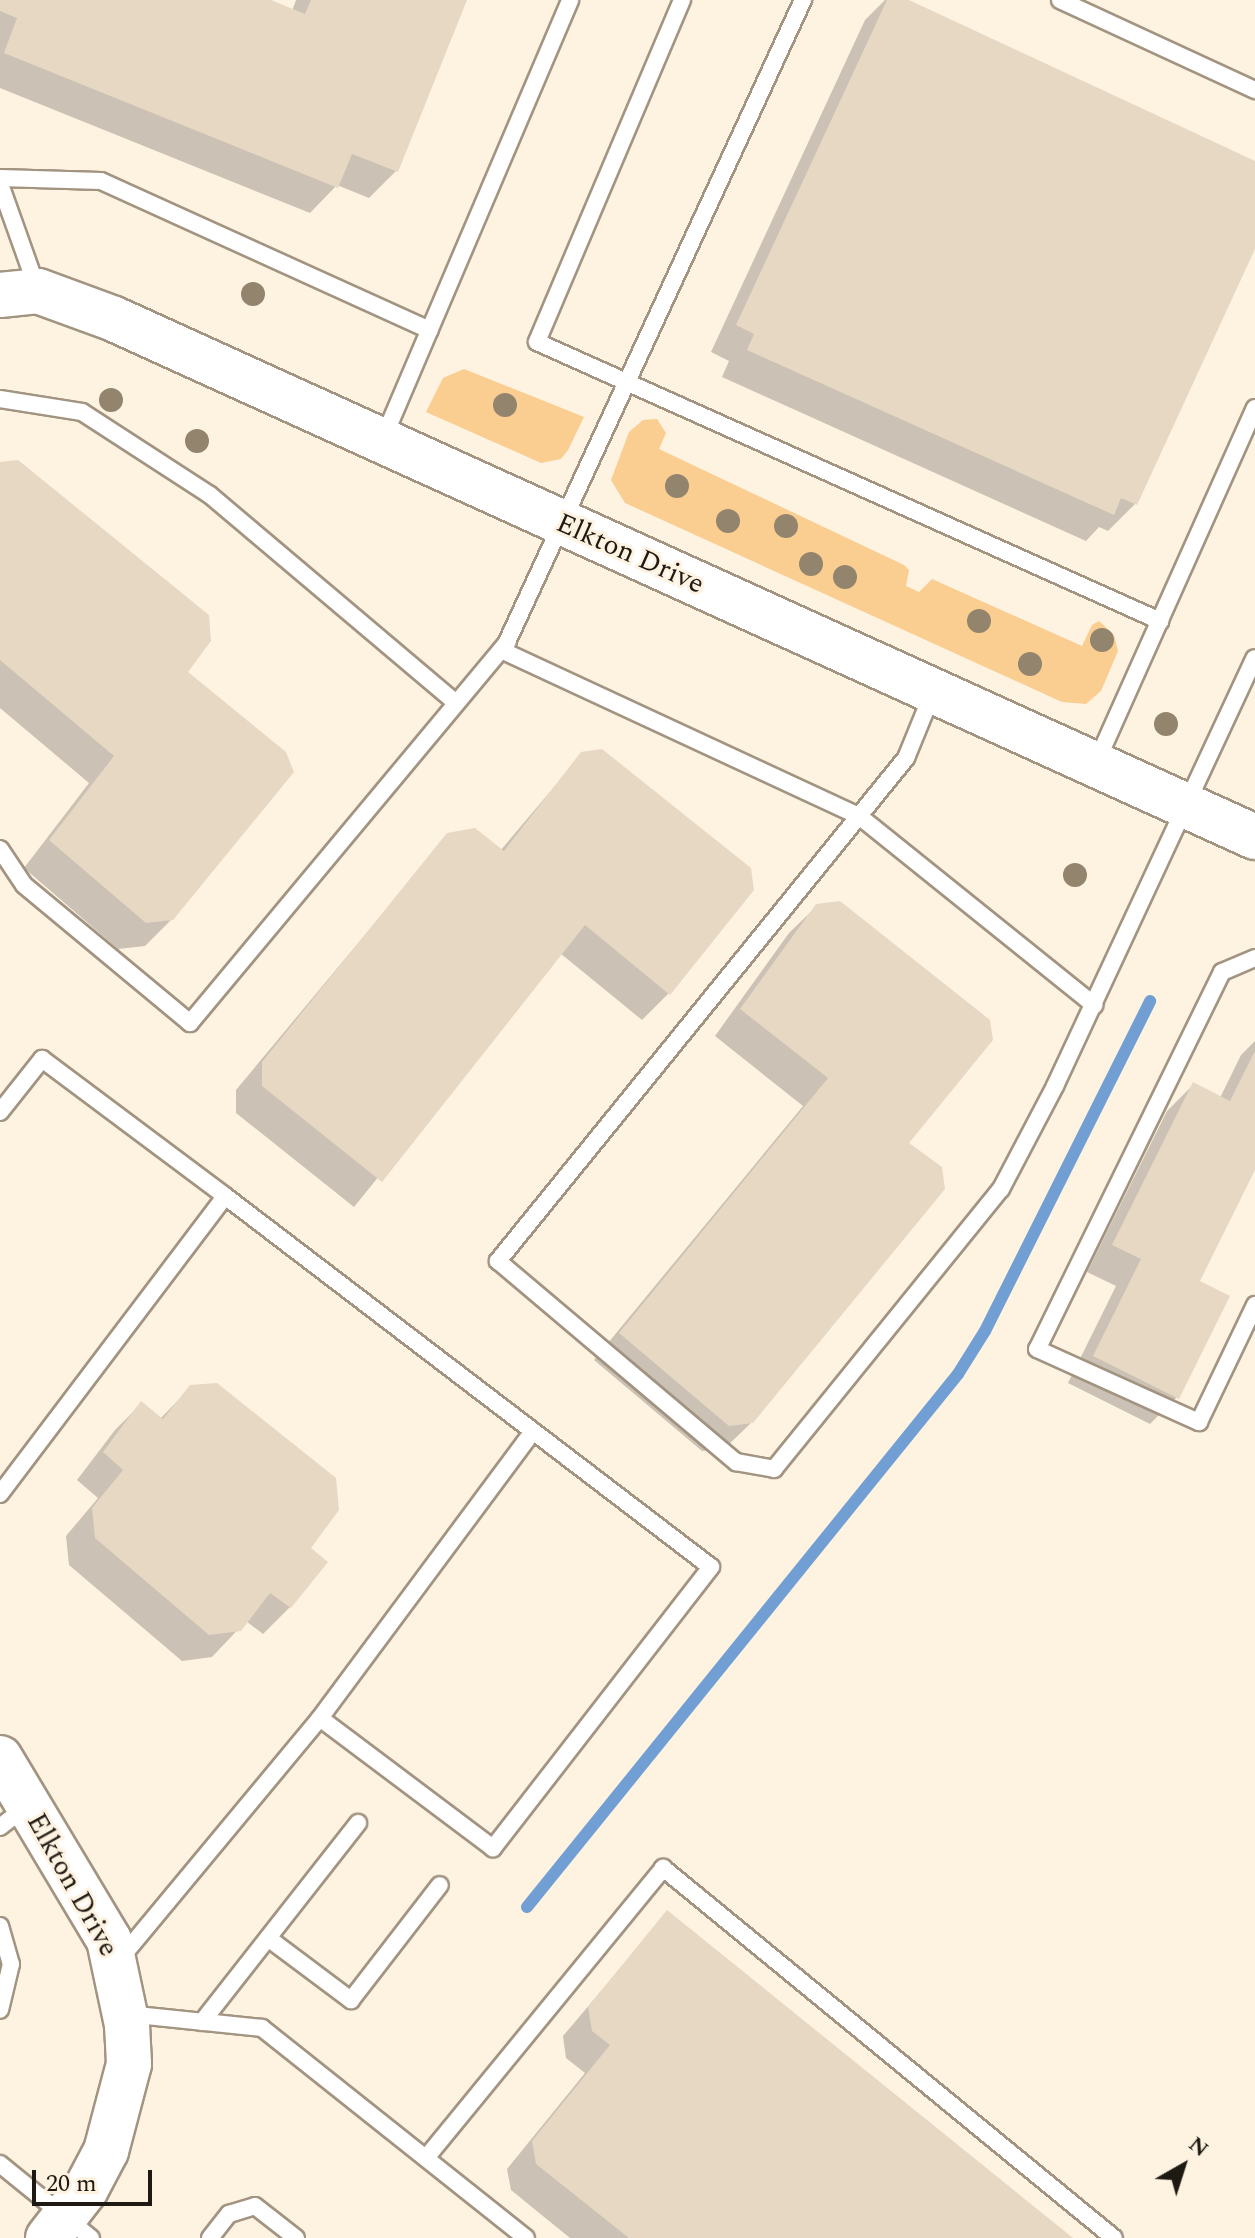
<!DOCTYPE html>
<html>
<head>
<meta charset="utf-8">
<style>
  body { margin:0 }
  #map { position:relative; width:1255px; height:2238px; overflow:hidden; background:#fef2e1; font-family:Spectral,serif }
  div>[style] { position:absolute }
  .green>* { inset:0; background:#facd91 }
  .shadow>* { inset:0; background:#0003 }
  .stream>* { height:12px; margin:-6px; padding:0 6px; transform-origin:6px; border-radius:6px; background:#719fd3 }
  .building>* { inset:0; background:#e7d8c4 }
  .roads { filter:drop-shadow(2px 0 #a29481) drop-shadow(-2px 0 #a29481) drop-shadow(0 2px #a29481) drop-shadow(0 -2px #a29481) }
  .lane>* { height:16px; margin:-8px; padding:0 8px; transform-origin:8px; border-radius:8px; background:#fff }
  .secondary>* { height:44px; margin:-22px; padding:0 22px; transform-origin:22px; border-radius:22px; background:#fff }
  .trees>* { width:24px; height:24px; margin:-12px; border-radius:50%; background:#93846e }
  span { translate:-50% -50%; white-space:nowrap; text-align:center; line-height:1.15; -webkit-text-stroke:6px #fef2e1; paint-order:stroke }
  .street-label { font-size:28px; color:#1e1912 }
  .north { position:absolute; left:1143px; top:2126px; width:80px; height:80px; -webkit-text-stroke:6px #fef2e1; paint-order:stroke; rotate:39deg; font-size:22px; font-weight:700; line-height:32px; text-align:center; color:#1e1912 }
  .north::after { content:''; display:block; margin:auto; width:28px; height:36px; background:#1e1912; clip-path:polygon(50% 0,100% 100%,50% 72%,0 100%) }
  .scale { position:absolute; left:32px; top:2170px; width:120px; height:36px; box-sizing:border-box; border:4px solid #1e1912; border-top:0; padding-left:10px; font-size:24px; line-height:28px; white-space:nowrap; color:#1e1912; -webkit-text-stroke:6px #fef2e1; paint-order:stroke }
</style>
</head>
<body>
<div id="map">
  <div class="green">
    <i style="clip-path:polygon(464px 369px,584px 417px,568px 450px,561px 459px,541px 463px,426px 412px,443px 378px)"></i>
    <i style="clip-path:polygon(657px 419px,666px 433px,659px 449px,904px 565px,909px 570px,906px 586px,919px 592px,932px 579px,1082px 646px,1092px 625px,1099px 621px,1114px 635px,1118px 651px,1101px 691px,1086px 704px,1062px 702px,625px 503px,611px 480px,629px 432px,643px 420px)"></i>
  </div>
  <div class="shadow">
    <i style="clip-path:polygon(0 0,266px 0,292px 11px,296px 0,465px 0,396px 171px,369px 198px,337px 185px,310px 213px,0 88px)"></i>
    <i style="clip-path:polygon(885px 0,904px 0,1255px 164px,1255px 244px,1135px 504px,1108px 531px,1099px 527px,1086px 541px,722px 377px,729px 361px,711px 352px,865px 20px)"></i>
    <i style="clip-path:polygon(0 464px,185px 672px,172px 919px,145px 946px,118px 949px,24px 868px,89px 783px,0 708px)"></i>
    <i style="clip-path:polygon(582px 754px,669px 993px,642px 1020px,560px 953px,354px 1207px,236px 1113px,236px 1090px,448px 835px,500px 851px)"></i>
    <i style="clip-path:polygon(817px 906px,906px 1144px,752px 1422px,724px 1449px,702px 1451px,594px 1360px,803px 1106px,715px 1036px,789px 933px)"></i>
    <i style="clip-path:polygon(1255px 1041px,1255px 1165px,1197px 1282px,1177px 1397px,1150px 1424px,1068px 1383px,1116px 1286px,1087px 1272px,1167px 1111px,1193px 1085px,1220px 1098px,1241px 1055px)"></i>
    <i style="clip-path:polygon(191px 1387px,308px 1549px,290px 1607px,263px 1634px,246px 1621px,212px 1657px,182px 1661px,69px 1565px,66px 1536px,98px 1498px,77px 1480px,115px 1430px,141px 1404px,160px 1419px)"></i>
    <i style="clip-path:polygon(667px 1913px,1070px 2238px,570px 2238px,511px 2190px,507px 2169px,585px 2073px,566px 2058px,563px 2036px)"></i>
  </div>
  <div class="stream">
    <i style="left:527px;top:1907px;width:685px;rotate:-51.04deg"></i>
    <i style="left:958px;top:1374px;width:51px;rotate:-57.9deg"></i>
    <i style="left:985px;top:1331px;width:369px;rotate:-63.4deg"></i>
  </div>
  <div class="building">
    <i style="clip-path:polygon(0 0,271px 0,305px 14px,311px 0,467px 0,398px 172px,352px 154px,338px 188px,4px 53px,17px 18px,0 11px)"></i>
    <i style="clip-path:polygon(887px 0,909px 0,1255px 161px,1255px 249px,1137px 505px,1121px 498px,1114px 515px,747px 350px,754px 334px,736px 325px)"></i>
    <i style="clip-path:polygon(18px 460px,209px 615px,211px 641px,188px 672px,286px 752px,294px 772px,173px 920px,146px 923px,49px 840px,114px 756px,0 660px,0 462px)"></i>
    <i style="clip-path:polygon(602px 749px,751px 868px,754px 890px,670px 995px,585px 925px,382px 1182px,262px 1086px,262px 1062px,447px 833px,475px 828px,504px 851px,581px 752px)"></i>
    <i style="clip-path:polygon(840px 901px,990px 1020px,993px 1040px,909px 1143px,942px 1167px,945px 1189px,753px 1423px,729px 1426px,619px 1333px,828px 1078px,740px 1009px,816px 904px)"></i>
    <i style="clip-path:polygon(1255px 1051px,1255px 1170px,1200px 1281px,1230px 1296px,1179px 1399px,1093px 1356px,1141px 1259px,1112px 1245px,1193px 1082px,1230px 1101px)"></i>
    <i style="clip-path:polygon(217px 1383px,336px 1478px,339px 1510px,311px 1548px,328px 1562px,291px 1608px,270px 1593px,241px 1631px,209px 1635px,95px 1538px,92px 1508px,123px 1470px,103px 1452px,141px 1401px,163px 1419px,190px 1385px)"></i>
    <i style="clip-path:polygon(667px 1910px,1073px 2238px,629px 2238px,536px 2164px,532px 2141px,610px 2045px,592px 2031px,588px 2007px)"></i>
  </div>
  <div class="roads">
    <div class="lane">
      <i style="left:682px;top:0;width:371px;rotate:113deg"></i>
      <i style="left:537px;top:342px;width:683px;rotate:24.12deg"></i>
      <i style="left:1060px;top:0;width:215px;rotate:24.8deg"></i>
      <i style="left:0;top:178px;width:101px;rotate:1.7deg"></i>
      <i style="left:101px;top:181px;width:361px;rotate:24.4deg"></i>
      <i style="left:0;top:184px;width:110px;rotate:70.4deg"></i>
      <i style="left:0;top:399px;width:83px;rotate:9deg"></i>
      <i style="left:82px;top:412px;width:153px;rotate:33deg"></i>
      <i style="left:210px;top:495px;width:322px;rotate:40.2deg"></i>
      <i style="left:383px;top:439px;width:477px;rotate:-66.9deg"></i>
      <i style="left:501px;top:650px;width:395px;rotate:24.9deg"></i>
      <i style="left:859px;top:816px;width:302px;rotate:38.8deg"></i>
      <i style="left:933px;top:692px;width:71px;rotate:112.2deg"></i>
      <i style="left:906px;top:758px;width:648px;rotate:129.05deg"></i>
      <i style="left:498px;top:1261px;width:312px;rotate:40.2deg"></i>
      <i style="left:736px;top:1462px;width:39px;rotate:10deg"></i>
      <i style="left:774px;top:1469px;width:360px;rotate:-51deg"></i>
      <i style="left:1001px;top:1189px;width:116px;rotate:-62.3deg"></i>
      <i style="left:1055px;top:1086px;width:472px;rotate:-65deg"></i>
      <i style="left:1096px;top:763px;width:389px;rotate:-65.9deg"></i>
      <i style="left:0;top:849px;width:43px;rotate:56.3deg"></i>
      <i style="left:24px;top:885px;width:216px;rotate:39.7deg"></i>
      <i style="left:190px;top:1023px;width:496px;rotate:-50.2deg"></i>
      <i style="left:507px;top:642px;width:707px;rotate:-65.25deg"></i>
      <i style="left:1255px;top:958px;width:36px;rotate:157deg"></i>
      <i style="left:1222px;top:972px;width:420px;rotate:116.1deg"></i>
      <i style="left:1037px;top:1349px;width:178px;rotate:24.3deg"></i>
      <i style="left:1199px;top:1422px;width:130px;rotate:-64.4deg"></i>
      <i style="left:0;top:1112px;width:68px;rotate:-51.6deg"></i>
      <i style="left:42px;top:1059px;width:229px;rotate:36.8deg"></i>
      <i style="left:0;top:1494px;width:373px;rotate:-52.9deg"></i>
      <i style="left:225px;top:1196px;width:611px;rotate:37.36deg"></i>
      <i style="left:711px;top:1567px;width:356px;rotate:127.8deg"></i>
      <i style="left:493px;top:1848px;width:216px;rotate:-143.1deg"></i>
      <i style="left:320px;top:1718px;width:315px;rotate:129.7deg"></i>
      <i style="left:320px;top:1718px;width:357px;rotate:-53.4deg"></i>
      <i style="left:0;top:1827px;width:34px;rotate:-38deg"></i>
      <i style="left:0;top:1926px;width:40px;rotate:74deg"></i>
      <i style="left:11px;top:1964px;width:47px;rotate:103.4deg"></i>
      <i style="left:268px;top:1938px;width:104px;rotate:36.8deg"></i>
      <i style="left:351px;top:2000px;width:145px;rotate:-52.3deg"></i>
      <i style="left:127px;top:2014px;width:136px;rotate:5.9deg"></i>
      <i style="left:262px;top:2028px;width:337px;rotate:38.5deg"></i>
      <i style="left:202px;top:2022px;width:253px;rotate:-51.9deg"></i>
      <i style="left:426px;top:2158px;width:375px;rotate:-50.7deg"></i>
      <i style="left:663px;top:1868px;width:583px;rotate:39.37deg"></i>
      <i style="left:0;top:2164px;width:117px;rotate:39.1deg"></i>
      <i style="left:210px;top:2238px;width:31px;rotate:-52deg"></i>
      <i style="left:229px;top:2214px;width:27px;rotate:-17deg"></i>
      <i style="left:255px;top:2206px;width:52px;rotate:38deg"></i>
    </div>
    <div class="secondary">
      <i style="left:0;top:295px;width:38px;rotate:-6deg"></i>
      <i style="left:38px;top:291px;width:81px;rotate:20.2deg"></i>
      <i style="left:114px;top:319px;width:1253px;rotate:24.42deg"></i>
      <i style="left:0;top:1758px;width:212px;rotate:59.1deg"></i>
      <i style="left:109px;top:1940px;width:87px;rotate:78deg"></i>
      <i style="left:127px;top:2025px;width:39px;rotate:87deg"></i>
      <i style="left:129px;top:2064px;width:90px;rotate:104.8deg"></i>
      <i style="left:106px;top:2151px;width:43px;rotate:117.8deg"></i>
      <i style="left:86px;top:2189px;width:62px;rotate:127.8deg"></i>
    </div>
  </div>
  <div class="trees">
    <i style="left:253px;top:294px"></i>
    <i style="left:111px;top:400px"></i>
    <i style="left:505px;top:405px"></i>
    <i style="left:197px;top:441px"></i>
    <i style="left:677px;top:486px"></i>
    <i style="left:728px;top:521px"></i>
    <i style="left:786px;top:526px"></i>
    <i style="left:811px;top:564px"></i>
    <i style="left:845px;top:577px"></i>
    <i style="left:979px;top:621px"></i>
    <i style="left:1102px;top:640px"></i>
    <i style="left:1030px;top:664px"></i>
    <i style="left:1166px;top:724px"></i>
    <i style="left:1075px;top:875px"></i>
  </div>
  <div class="street-label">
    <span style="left:630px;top:554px;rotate:24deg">Elkton Drive</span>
    <span style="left:72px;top:1885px;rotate:61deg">Elkton Drive</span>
  </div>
  <div class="north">N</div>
  <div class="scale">20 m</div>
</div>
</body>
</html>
